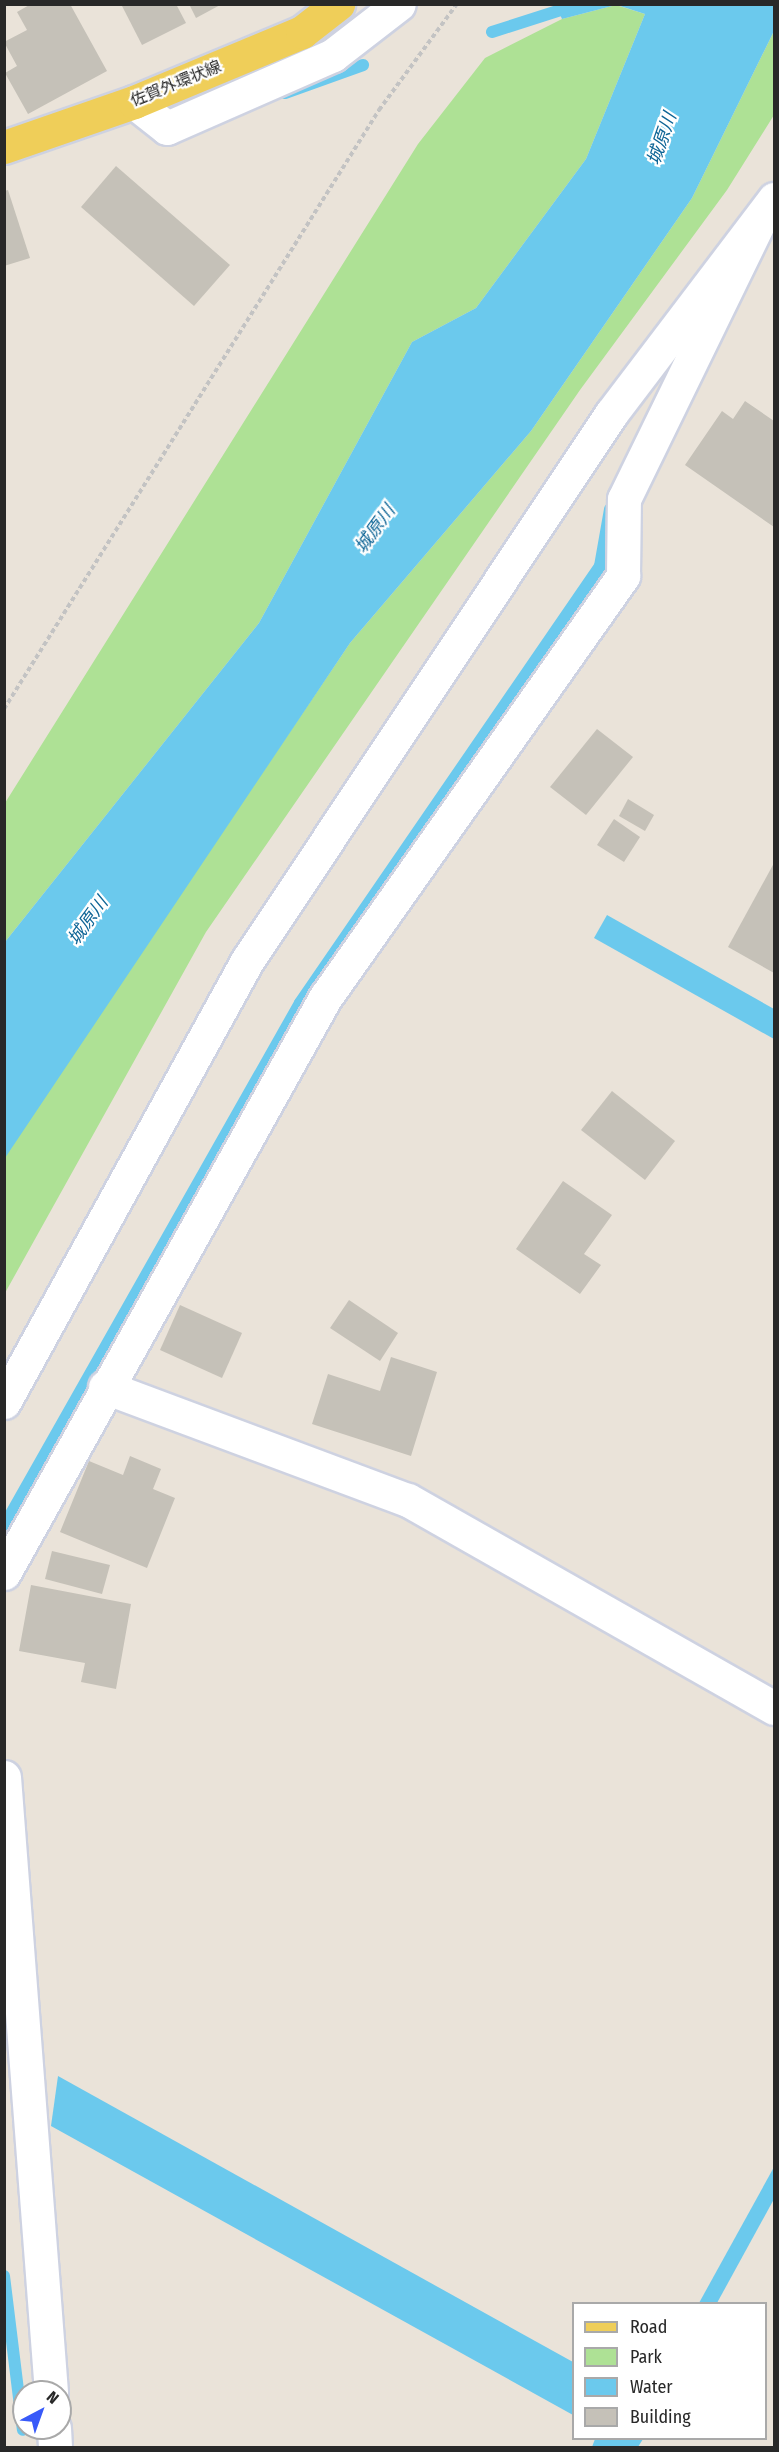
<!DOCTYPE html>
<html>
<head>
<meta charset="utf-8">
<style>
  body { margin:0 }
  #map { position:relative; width:779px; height:2452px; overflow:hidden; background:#eae3d9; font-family:"Fira Sans Condensed","Noto Sans JP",sans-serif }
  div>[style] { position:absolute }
  .green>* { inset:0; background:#aee195 }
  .water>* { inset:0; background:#6bc9ed }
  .stream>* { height:12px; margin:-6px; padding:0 6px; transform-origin:6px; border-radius:6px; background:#6bc9ed }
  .building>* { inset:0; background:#c5c1b8 }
  .path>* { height:4px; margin-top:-2px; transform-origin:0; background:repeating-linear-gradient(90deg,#c3c3c3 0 4.5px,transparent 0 7.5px) }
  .roads { filter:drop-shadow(2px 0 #ced2e1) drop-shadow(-2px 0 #ced2e1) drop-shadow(0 2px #ced2e1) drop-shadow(0 -2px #ced2e1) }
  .minor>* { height:33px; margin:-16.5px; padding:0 16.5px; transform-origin:16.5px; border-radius:16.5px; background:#fff }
  .primary>* { height:33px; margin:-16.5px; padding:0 16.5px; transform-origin:16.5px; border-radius:16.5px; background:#efce59 }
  span { translate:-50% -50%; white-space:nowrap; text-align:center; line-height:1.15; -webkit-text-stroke:4.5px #fff; paint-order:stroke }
  .street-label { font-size:16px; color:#282828 }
  .water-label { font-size:18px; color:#0e6596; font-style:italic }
  .frame { position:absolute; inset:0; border:6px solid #282828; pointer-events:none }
  .legend { position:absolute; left:572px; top:2302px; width:195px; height:138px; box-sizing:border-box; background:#fff; border:2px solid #a9a9a9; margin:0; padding:8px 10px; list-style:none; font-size:18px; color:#282828 }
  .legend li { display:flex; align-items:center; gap:12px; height:30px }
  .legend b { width:30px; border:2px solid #a9a9a9 }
  .north { position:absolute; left:12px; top:2380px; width:60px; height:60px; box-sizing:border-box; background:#fff; border:2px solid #a9a9a9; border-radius:50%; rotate:41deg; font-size:16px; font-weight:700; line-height:24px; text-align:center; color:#282828 }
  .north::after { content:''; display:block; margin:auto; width:21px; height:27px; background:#385af9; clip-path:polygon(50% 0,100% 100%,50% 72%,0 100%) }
</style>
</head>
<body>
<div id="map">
  <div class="green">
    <i style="clip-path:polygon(616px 5px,645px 14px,586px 159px,476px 308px,412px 342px,259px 623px,5px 942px,5px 803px,418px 144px,485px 58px,562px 19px)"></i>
    <i style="clip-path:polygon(774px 31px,774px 115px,727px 190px,580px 390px,206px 932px,5px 1293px,4px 1158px,8px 1149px,350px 643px,531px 431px,692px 198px)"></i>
  </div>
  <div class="water">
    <i style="clip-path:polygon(556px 5px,616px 5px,562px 19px)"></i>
    <i style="clip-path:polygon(617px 5px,774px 5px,774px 31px,692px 198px,531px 431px,350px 643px,5px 1158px,5px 942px,259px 623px,412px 342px,476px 308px,586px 159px,645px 14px)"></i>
    <i style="clip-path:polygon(607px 915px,774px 1009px,774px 1039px,594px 938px)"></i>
    <i style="clip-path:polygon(58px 2076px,573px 2362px,573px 2415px,51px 2126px)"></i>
    <i style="clip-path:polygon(774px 2167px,774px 2199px,717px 2303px,699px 2303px)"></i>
    <i style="clip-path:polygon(595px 2439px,595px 2438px,643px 2439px,638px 2447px,592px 2447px)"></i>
  </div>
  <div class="stream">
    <i style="left:492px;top:32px;width:91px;rotate:-17.8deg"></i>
    <i style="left:285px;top:93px;width:83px;rotate:-19.7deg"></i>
    <i style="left:4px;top:1526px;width:601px;rotate:-60.49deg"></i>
    <i style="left:300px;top:1003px;width:530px;rotate:-55.53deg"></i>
    <i style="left:600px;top:566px;width:58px;rotate:-80deg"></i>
    <i style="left:4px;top:2276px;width:155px;rotate:83deg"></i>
  </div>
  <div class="building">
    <i style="clip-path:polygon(31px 4px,70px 4px,107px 71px,28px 114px,5px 73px,17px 66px,4px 42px,27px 30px,17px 12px)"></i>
    <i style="clip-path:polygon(121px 4px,176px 4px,186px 23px,142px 45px)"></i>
    <i style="clip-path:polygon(189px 4px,222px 4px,196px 18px)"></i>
    <i style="clip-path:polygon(116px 166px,230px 265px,194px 306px,81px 207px)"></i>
    <i style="clip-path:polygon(8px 190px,30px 258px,4px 266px,4px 191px)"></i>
    <i style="clip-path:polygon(745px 401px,774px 421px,774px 527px,685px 465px,722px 411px,733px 419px)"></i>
    <i style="clip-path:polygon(597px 729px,633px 757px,586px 815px,550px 787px)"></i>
    <i style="clip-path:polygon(628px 799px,654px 815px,645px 831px,619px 816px)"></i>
    <i style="clip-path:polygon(614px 819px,640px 837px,624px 862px,597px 845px)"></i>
    <i style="clip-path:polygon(774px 863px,774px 973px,728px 947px)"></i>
    <i style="clip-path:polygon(612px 1091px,675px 1141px,645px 1180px,581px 1130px)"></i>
    <i style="clip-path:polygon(563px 1181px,612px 1215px,584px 1254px,601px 1265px,580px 1294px,516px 1249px)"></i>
    <i style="clip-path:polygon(349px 1300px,398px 1333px,380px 1361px,330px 1328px)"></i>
    <i style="clip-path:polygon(180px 1305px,242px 1333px,222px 1378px,160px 1350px)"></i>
    <i style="clip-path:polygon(391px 1357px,437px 1372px,411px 1456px,312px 1424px,328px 1374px,380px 1391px)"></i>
    <i style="clip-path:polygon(130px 1456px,161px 1469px,153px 1489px,175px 1498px,147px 1568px,60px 1532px,89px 1461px,123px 1475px)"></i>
    <i style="clip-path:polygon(52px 1551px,110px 1565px,102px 1594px,45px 1579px)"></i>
    <i style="clip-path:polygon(31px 1585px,131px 1604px,116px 1689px,81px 1682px,85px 1663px,19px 1651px)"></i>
  </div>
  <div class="path">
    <i style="left:4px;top:709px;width:707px;rotate:-57.95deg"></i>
    <i style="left:379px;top:110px;width:132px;rotate:-53.7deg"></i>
  </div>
  <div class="roads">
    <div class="minor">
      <i style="left:134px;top:102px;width:42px;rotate:38.2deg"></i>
      <i style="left:167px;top:128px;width:181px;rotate:-23.7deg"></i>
      <i style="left:333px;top:55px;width:83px;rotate:-37.7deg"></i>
      <i style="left:105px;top:1387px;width:323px;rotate:20.5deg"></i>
      <i style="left:408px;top:1500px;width:421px;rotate:29.6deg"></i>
      <i style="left:4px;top:1402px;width:504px;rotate:-61.14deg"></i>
      <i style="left:247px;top:961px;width:657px;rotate:-56.36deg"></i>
      <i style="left:611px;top:414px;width:270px;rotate:-52.8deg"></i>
      <i style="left:4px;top:1573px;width:659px;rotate:-60.83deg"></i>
      <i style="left:325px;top:998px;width:517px;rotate:-54.77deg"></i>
      <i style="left:623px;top:576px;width:77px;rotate:-89.3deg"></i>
      <i style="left:624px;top:499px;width:310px;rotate:-64deg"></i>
      <i style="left:4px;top:1777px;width:617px;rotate:85.63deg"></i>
      <i style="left:54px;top:2428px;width:20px;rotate:87deg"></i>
    </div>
    <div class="primary">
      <i style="left:4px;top:147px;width:138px;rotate:-19.1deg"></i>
      <i style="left:134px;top:102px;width:182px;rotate:-22.6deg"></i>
      <i style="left:302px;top:32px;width:46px;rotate:-37.9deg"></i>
    </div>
  </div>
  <div class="street-label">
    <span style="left:176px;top:84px;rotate:-22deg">佐賀外環状線</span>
  </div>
  <div class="water-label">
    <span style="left:662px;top:139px;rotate:-71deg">城原川</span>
    <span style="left:375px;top:529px;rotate:-54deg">城原川</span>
    <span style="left:88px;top:921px;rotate:-54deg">城原川</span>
  </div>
  <div class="frame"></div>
  <ul class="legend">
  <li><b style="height:8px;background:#efce59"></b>Road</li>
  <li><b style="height:16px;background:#aee195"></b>Park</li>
  <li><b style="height:16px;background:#6bc9ed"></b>Water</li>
  <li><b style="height:16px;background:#c5c1b8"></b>Building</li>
  </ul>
  <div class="north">N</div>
</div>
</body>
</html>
